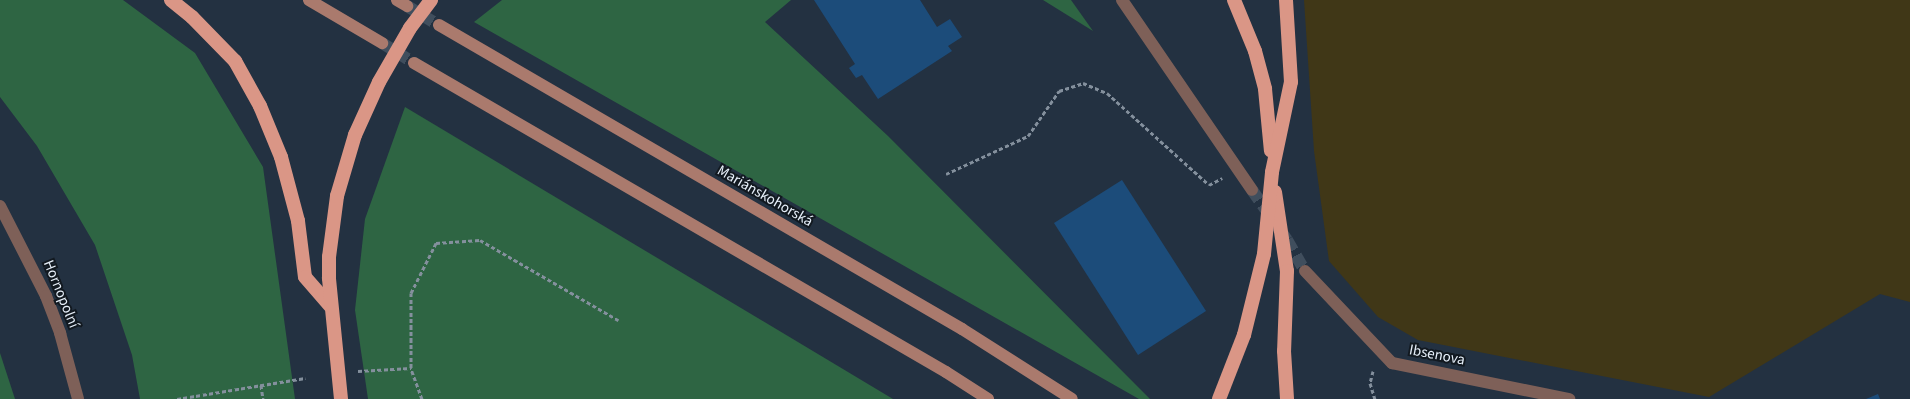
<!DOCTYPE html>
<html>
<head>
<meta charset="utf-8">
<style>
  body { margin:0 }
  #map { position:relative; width:1910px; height:399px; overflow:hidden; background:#233141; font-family:"Source Sans 3",sans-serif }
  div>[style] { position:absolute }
  .green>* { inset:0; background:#2e6543 }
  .sand>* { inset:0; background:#403717 }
  .building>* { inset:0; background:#1c4c7a }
  .minor-tunnel>* { height:12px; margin-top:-6px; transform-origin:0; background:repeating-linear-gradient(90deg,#404e5d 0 12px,transparent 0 18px) }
  .secondary-tunnel>* { height:12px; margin-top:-6px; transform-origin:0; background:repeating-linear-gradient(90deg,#404e5d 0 12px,transparent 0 18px) }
  .path>* { height:3px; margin-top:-1.5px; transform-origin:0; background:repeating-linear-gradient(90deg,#84909d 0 4px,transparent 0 6.5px) }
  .minor>* { height:12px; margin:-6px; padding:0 6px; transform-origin:6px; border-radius:6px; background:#7e6058 }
  .tertiary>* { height:12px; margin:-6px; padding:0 6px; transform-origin:6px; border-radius:6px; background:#7e6058 }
  .secondary>* { height:12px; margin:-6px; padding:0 6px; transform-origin:6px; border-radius:6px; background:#aa7a6d }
  .trunk>* { height:14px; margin:-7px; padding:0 7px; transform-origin:7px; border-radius:7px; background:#da9686 }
  span { translate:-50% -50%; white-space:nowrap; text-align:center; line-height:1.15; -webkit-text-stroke:4px #121920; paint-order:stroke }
  .street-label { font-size:15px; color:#e6eff9 }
</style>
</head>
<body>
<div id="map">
  <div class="green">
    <i style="clip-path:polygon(0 0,123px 0,195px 53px,263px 167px,295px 399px,140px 399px,132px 355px,95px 245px,37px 146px,0 97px)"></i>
    <i style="clip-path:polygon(502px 0,791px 0,765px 22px,888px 136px,1150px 399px,1139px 399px,474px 22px)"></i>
    <i style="clip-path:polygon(1043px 0,1071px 0,1093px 31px)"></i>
    <i style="clip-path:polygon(405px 107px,893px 399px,368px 399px,355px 310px,365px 219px)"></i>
    <i style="clip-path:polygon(0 353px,15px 399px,0 399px)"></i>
  </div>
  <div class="sand">
    <i style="clip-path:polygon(1304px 0,1910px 0,1910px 302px,1880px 294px,1709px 397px,1418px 340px,1378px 317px,1329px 261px,1314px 151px)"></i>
  </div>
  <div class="building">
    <i style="clip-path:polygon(814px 0,920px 0,937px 27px,950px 19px,962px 37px,948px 46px,952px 51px,878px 99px,862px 75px,856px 78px,849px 68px,855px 64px)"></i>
    <i style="clip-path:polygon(1122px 180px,1206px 311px,1138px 355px,1054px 223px)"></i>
    <i style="clip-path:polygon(1878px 394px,1880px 399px,1866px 399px)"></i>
  </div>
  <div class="minor-tunnel">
    <i style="left:1252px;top:190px;width:61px;rotate:55deg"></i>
    <i style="left:1287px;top:240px;width:36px;rotate:60deg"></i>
  </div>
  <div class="secondary-tunnel">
    <i style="left:407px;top:6px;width:37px;rotate:31deg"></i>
    <i style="left:382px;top:43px;width:38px;rotate:32deg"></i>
  </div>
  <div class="path">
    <i style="left:946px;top:174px;width:90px;rotate:-24.9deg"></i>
    <i style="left:1028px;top:136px;width:55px;rotate:-55.4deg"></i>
    <i style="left:1059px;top:91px;width:25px;rotate:-18deg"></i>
    <i style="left:1083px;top:83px;width:26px;rotate:23deg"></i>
    <i style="left:1107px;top:93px;width:137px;rotate:42deg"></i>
    <i style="left:1209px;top:185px;width:15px;rotate:-28deg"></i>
    <i style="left:358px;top:371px;width:53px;rotate:-3.2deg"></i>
    <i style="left:1373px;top:371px;width:12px;rotate:104deg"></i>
    <i style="left:1370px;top:383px;width:17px;rotate:73deg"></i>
    <i style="left:261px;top:385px;width:14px;rotate:82deg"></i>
    <i style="left:177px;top:399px;width:130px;rotate:-9.3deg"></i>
    <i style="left:422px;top:399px;width:33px;rotate:-110deg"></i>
    <i style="left:411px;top:368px;width:75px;rotate:-90deg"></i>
    <i style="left:411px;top:293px;width:56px;rotate:-63.4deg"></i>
    <i style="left:436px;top:243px;width:44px;rotate:-3.9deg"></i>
    <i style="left:480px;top:240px;width:160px;rotate:30.1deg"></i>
  </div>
  <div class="minor">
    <i style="left:1122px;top:0;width:230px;rotate:55.6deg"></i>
    <i style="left:1305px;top:271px;width:127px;rotate:46.6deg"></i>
    <i style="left:1392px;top:363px;width:181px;rotate:11.5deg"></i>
  </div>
  <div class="tertiary">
    <i style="left:0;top:206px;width:101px;rotate:62.9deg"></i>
    <i style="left:46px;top:296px;width:40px;rotate:69deg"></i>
    <i style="left:60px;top:333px;width:68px;rotate:74.7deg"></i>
  </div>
  <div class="secondary">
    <i style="left:309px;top:0;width:85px;rotate:30.5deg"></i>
    <i style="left:397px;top:0;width:12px;rotate:31deg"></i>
    <i style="left:439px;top:25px;width:605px;rotate:30.17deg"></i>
    <i style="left:962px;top:329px;width:130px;rotate:32.5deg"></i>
    <i style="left:414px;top:63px;width:615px;rotate:30.15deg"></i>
    <i style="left:946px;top:372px;width:50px;rotate:32.7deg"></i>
  </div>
  <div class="trunk">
    <i style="left:171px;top:0;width:27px;rotate:39deg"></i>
    <i style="left:192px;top:17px;width:62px;rotate:45.7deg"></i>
    <i style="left:235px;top:61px;width:51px;rotate:60.9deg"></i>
    <i style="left:260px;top:106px;width:55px;rotate:67.6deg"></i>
    <i style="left:281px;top:157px;width:66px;rotate:75.1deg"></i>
    <i style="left:298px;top:221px;width:56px;rotate:82.9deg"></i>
    <i style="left:305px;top:277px;width:38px;rotate:49deg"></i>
    <i style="left:1234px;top:0;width:55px;rotate:67.6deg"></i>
    <i style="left:1255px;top:51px;width:39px;rotate:75deg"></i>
    <i style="left:1265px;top:89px;width:62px;rotate:84.5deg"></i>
    <i style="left:1275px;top:192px;width:80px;rotate:81.4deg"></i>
    <i style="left:1287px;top:271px;width:80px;rotate:92.1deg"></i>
    <i style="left:1284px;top:351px;width:48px;rotate:86.4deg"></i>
    <i style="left:341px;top:399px;width:122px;rotate:-95.7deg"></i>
    <i style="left:329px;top:278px;width:21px;rotate:-90deg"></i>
    <i style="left:329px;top:257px;width:62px;rotate:-82.5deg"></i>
    <i style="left:337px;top:196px;width:64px;rotate:-73.6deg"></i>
    <i style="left:355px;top:135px;width:58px;rotate:-65.6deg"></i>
    <i style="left:379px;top:82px;width:62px;rotate:-60.1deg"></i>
    <i style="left:410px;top:28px;width:35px;rotate:-53deg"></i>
    <i style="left:1219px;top:399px;width:69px;rotate:-68.7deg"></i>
    <i style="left:1244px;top:335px;width:83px;rotate:-76.1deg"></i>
    <i style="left:1264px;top:254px;width:82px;rotate:-84.4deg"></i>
    <i style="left:1272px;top:172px;width:92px;rotate:-78.1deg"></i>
    <i style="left:1291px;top:82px;width:82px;rotate:-93.5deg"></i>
  </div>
  <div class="street-label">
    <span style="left:765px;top:196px;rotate:30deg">Mariánskohorská</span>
    <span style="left:61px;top:294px;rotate:68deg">Hornopolní</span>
    <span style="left:1437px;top:355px;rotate:11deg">Ibsenova</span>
  </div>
</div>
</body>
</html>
